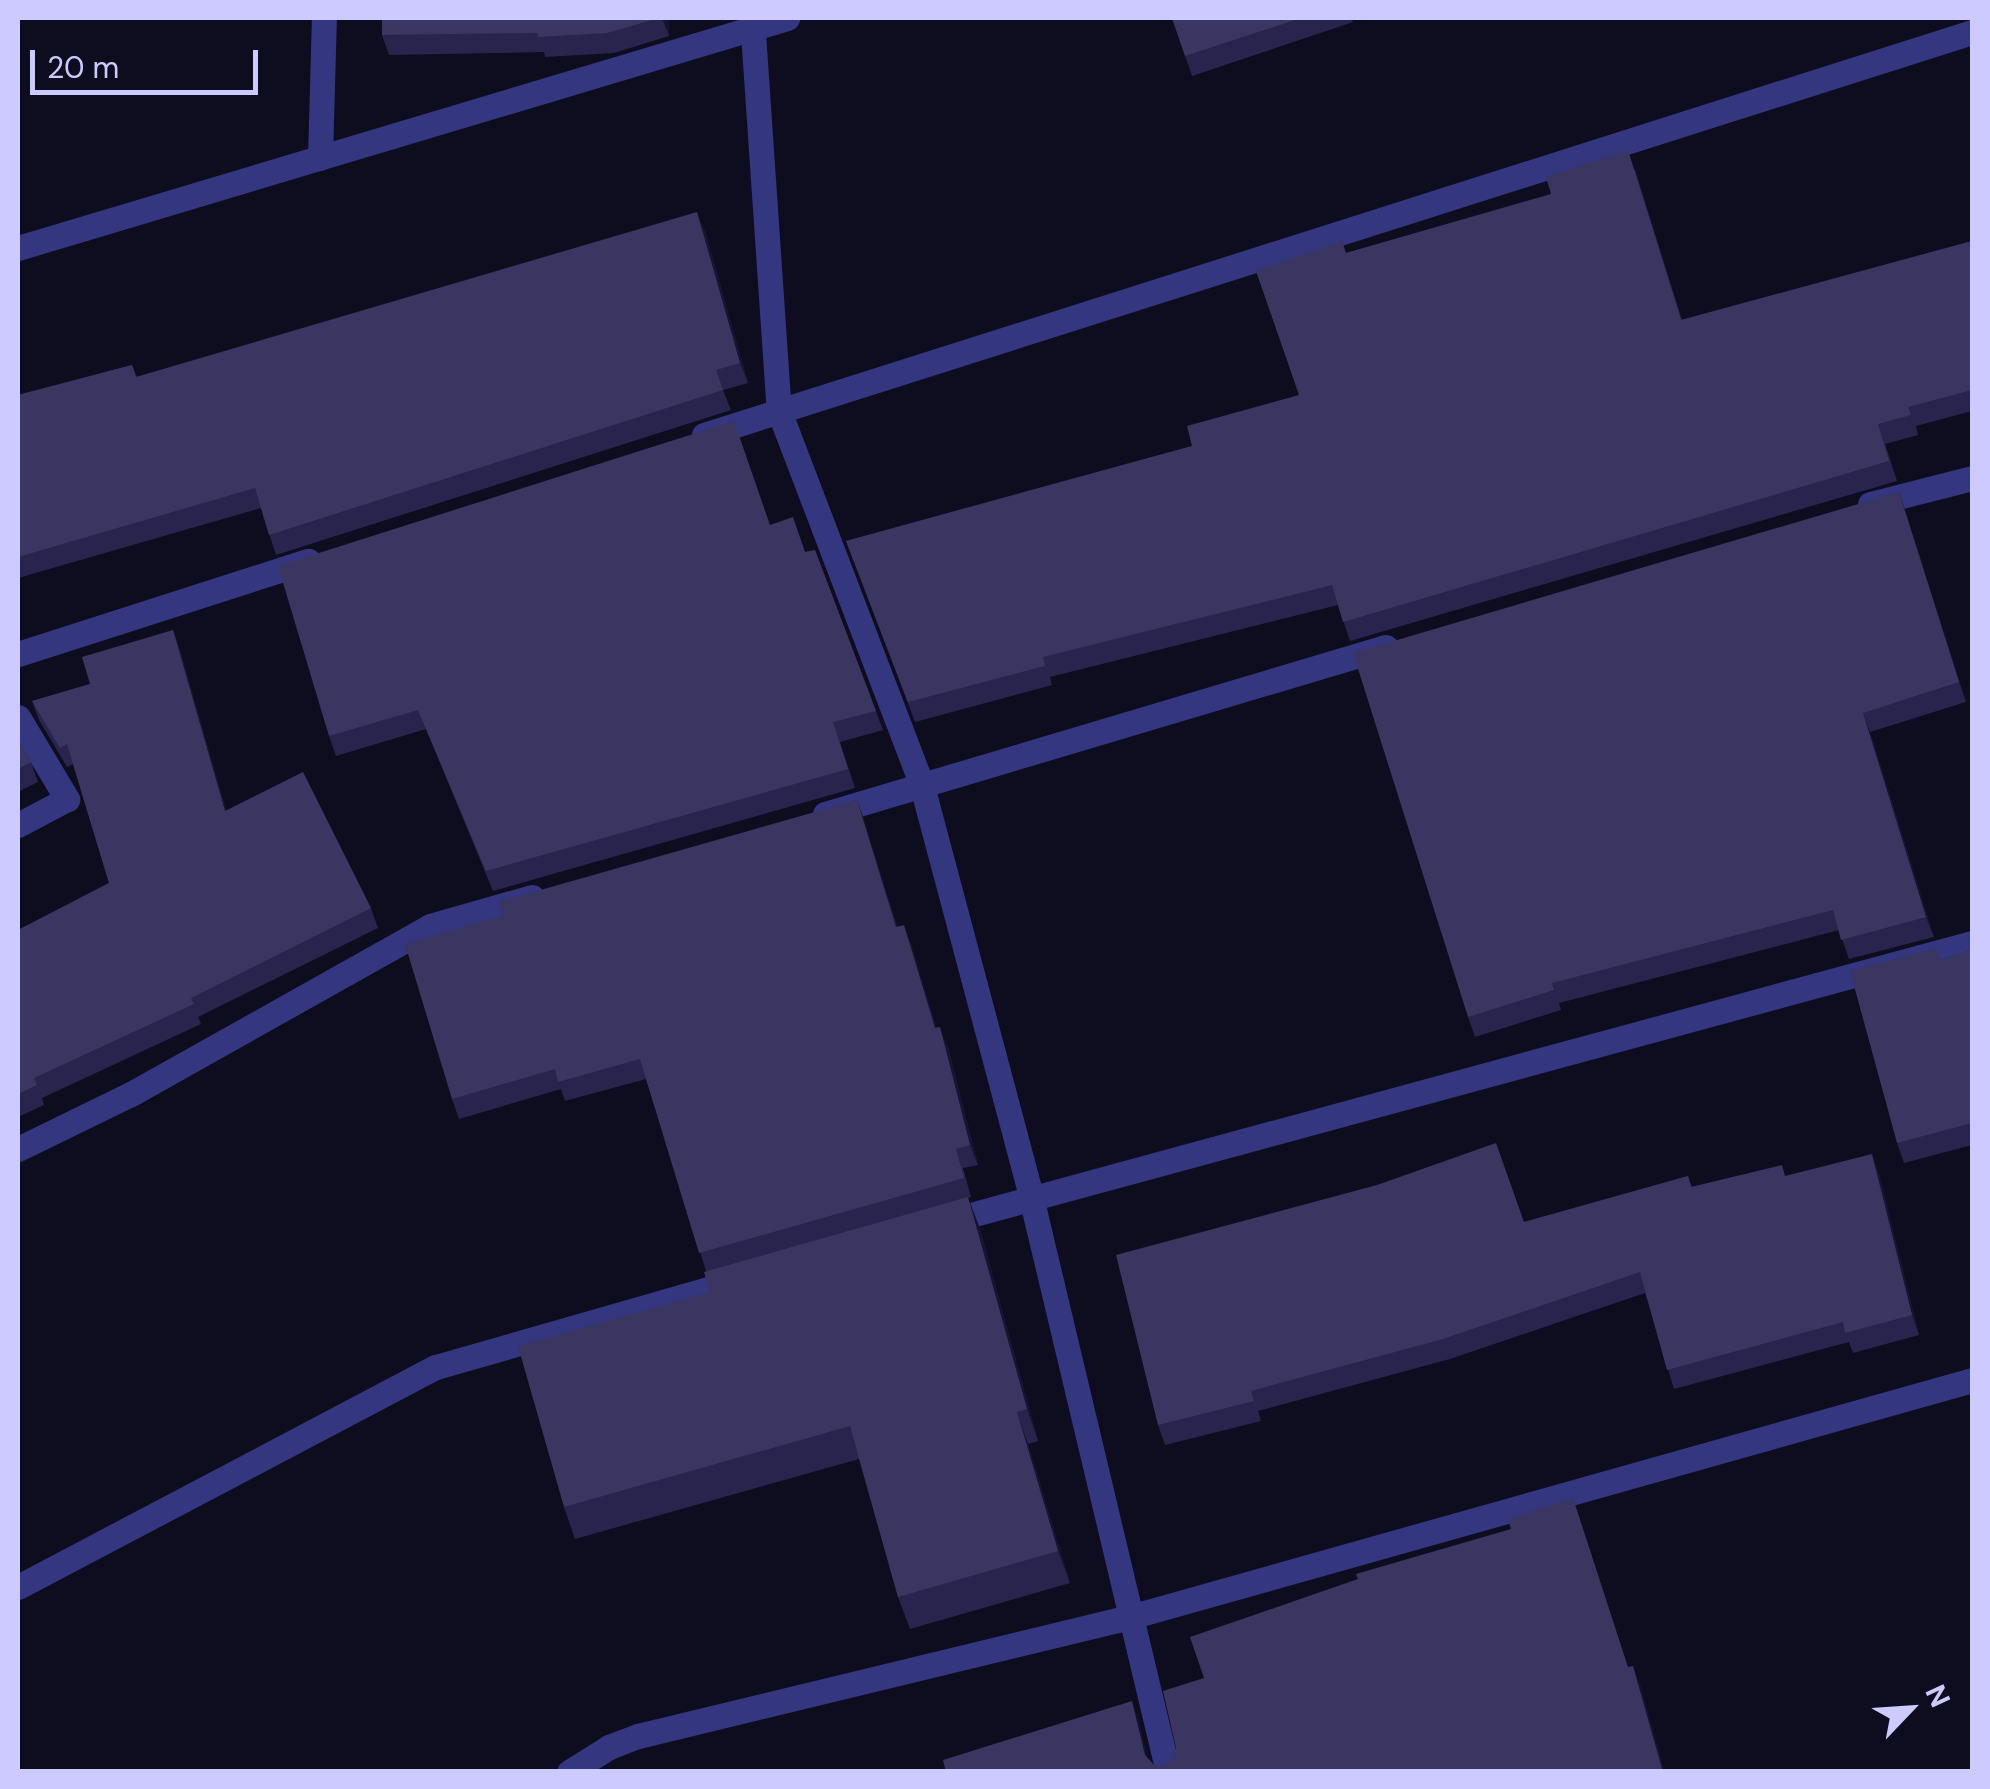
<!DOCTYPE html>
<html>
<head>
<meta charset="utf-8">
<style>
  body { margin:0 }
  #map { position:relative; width:1990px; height:1789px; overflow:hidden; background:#0e0c1f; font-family:"DM Sans",sans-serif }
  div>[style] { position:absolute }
  .minor>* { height:25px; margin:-12.5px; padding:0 12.5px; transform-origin:12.5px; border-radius:12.5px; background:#353680 }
  .wall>* { inset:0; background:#29244e }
  .shaded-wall>* { inset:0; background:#171333 }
  .building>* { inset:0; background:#3b3561 }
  span { translate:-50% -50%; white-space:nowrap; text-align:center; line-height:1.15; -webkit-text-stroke:8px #0e0c1f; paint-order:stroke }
  .frame { position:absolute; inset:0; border:20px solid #cdcaff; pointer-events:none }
  .north { position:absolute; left:1860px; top:1659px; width:100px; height:100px; -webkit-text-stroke:8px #0e0c1f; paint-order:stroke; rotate:65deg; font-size:28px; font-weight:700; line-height:40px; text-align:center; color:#cdcaff }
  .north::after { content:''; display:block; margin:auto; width:35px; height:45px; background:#cdcaff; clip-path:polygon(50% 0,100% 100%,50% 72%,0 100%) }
  .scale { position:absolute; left:30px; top:50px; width:228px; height:45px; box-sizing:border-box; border:5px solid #cdcaff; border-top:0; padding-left:12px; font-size:30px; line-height:35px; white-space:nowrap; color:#cdcaff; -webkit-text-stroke:8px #0e0c1f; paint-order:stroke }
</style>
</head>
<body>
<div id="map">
  <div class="minor">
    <i style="left:752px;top:18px;width:394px;rotate:86.1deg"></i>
    <i style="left:779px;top:411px;width:401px;rotate:69.1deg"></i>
    <i style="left:922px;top:786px;width:425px;rotate:75.1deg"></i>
    <i style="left:1031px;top:1197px;width:591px;rotate:76.6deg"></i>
    <i style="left:320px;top:158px;width:140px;rotate:-88.4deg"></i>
    <i style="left:18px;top:248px;width:803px;rotate:-16.65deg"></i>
    <i style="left:704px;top:435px;width:1331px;rotate:-17.63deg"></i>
    <i style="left:1870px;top:504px;width:105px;rotate:-14.3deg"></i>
    <i style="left:18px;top:654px;width:305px;rotate:-17.8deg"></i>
    <i style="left:18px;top:717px;width:96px;rotate:59.1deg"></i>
    <i style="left:67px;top:799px;width:55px;rotate:152deg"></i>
    <i style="left:825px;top:814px;width:585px;rotate:-16.58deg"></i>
    <i style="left:18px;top:1149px;width:126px;rotate:-26deg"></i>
    <i style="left:131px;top:1094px;width:343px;rotate:-29.3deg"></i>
    <i style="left:430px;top:926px;width:106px;rotate:-15.9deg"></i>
    <i style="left:945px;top:1222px;width:1064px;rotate:-15.2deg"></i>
    <i style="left:18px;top:1587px;width:472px;rotate:-27.8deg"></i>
    <i style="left:436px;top:1367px;width:319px;rotate:-16deg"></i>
    <i style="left:569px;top:1772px;width:47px;rotate:-32deg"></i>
    <i style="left:609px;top:1747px;width:31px;rotate:-21deg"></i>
    <i style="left:638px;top:1736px;width:506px;rotate:-13.6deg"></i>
    <i style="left:1130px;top:1617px;width:875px;rotate:-15.72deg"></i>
  </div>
  <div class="wall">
    <i style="clip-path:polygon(382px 18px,668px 18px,669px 36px,614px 53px,545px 57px,544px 52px,389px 55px,382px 35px)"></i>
    <i style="clip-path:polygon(1172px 18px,1351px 18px,1353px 22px,1192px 76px)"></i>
    <i style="clip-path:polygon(1635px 170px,1682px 320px,1972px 241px,1972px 411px,1916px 426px,1918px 435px,1885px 444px,1897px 481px,1350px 641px,1338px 605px,1050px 677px,1052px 685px,915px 722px,846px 541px,1192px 446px,1299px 395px,1346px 253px)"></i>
    <i style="clip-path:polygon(705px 231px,748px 383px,723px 390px,731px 410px,276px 555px,261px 508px,18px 578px,18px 395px,132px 365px,137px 377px)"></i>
    <i style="clip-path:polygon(1899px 492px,1966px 702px,1870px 732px,1934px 937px,1849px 959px,1839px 930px,1559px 1003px,1561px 1010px,1475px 1037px,1468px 1017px)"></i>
    <i style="clip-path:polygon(770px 525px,805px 552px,815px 550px,883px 730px,840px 742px,855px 788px,493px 891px,426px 729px,336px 756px,329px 736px)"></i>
    <i style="clip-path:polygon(173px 630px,180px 650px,226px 810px,371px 908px,378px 928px,198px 1017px,201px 1024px,42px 1098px,44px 1105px,18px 1117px,18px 930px,109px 883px,73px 764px,67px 767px,39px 720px,32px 701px,90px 684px)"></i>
    <i style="clip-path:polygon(18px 740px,31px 762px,38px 782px,18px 792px)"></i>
    <i style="clip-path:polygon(857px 800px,897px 926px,911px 944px,936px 1028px,948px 1047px,978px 1165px,963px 1168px,971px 1197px,968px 1198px,980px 1229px,1038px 1441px,1028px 1444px,1070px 1583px,910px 1629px,898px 1597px,859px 1459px,575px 1539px,564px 1507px,710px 1292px,706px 1271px,646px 1079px,565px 1101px,561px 1089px,459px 1119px,452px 1099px,503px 915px)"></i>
    <i style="clip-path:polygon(1972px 950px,1972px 1145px,1904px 1163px,1897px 1143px,1940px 960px)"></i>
    <i style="clip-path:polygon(1879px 1174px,1919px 1335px,1853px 1353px,1849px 1342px,1674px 1389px,1645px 1293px,1450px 1359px,1258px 1411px,1261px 1421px,1165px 1445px,1158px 1425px,1524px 1222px,1688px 1176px,1692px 1187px,1786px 1176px)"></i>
  </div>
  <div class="shaded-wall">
    <i style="clip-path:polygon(662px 18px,668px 18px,669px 36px)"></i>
    <i style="clip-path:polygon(697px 212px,705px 231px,748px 383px,740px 363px)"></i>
    <i style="clip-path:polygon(1899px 492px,1906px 512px,1966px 702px,1959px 682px)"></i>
    <i style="clip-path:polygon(173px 630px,180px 650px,232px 831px,225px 811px)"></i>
    <i style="clip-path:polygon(1863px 713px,1870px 732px,1934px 937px,1926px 917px)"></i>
    <i style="clip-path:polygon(857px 800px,864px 819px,903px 947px,896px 927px)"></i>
    <i style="clip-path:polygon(904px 925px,911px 944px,943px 1048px,935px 1028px)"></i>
    <i style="clip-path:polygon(940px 1027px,948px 1047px,978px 1165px,970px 1145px)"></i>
    <i style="clip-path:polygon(1872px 1154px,1879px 1174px,1919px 1335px,1912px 1315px)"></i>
    <i style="clip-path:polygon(968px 1197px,980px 1229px,1038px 1441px,1027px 1409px)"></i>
    <i style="clip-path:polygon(1017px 1412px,1028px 1444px,1070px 1583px,1058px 1551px)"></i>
    <i style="clip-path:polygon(1633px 1666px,1641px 1687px,1665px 1772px,1663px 1772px)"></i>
    <i style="clip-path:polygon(1132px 1701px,1139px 1722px,1151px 1772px,1145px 1755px)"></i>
  </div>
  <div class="building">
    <i style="clip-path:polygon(382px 18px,659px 18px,607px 33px,538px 37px,538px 33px,382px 35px)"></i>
    <i style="clip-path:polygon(1172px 18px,1301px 18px,1185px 56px)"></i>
    <i style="clip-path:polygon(1628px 150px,1681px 320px,1972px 241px,1972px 390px,1908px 407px,1911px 415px,1878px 424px,1889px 461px,1343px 622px,1332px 585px,1043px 657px,1045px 666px,908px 702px,846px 541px,1192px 446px,1187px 426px,1299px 395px,1256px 271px,1342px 241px,1346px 253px,1551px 194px,1546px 177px)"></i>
    <i style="clip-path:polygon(697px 212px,740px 363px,716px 370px,723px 390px,269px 535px,255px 488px,18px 557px,18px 395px,132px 365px,136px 377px)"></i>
    <i style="clip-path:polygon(734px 421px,770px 525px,793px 517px,805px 552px,815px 550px,876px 711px,833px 722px,848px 769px,486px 871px,418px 710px,329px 736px,278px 566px)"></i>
    <i style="clip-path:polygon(1899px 492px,1959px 682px,1863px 713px,1926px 917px,1841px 940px,1833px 910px,1552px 983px,1554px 990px,1468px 1017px,1353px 653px)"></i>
    <i style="clip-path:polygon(173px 630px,225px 811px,303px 772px,371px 908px,191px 998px,194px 1004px,34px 1078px,37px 1085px,18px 1094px,18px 930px,109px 883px,67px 744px,60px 748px,32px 701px,90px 684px,82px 657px)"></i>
    <i style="clip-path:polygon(18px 740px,31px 762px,18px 769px)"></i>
    <i style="clip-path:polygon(857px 800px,896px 927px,904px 925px,935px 1028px,940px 1027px,970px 1145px,956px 1149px,964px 1178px,699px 1253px,640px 1059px,558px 1082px,555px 1069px,452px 1099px,405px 944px,504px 915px,498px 902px)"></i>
    <i style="clip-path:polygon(1936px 948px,1940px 960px,1972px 950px,1972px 1123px,1897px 1143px,1850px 971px)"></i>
    <i style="clip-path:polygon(1496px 1143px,1524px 1222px,1688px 1176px,1691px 1187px,1782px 1165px,1785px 1176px,1872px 1154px,1912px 1315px,1845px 1333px,1843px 1322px,1667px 1370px,1640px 1272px,1443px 1339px,1251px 1391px,1254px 1401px,1158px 1425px,1116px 1255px,1377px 1185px)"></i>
    <i style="clip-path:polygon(968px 1197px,1027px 1409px,1017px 1412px,1058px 1551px,898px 1597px,850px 1426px,564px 1507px,518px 1346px,710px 1292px,704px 1272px)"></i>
    <i style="clip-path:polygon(1573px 1498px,1628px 1667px,1633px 1666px,1663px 1772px,946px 1772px,943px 1760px,1132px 1701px,1145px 1755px,1155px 1766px,1165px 1766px,1175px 1756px,1176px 1748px,1163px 1691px,1204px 1678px,1190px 1637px,1358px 1579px,1356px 1574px,1511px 1529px,1508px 1519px)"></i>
  </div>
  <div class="frame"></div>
  <div class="north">N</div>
  <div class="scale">20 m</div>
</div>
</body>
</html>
